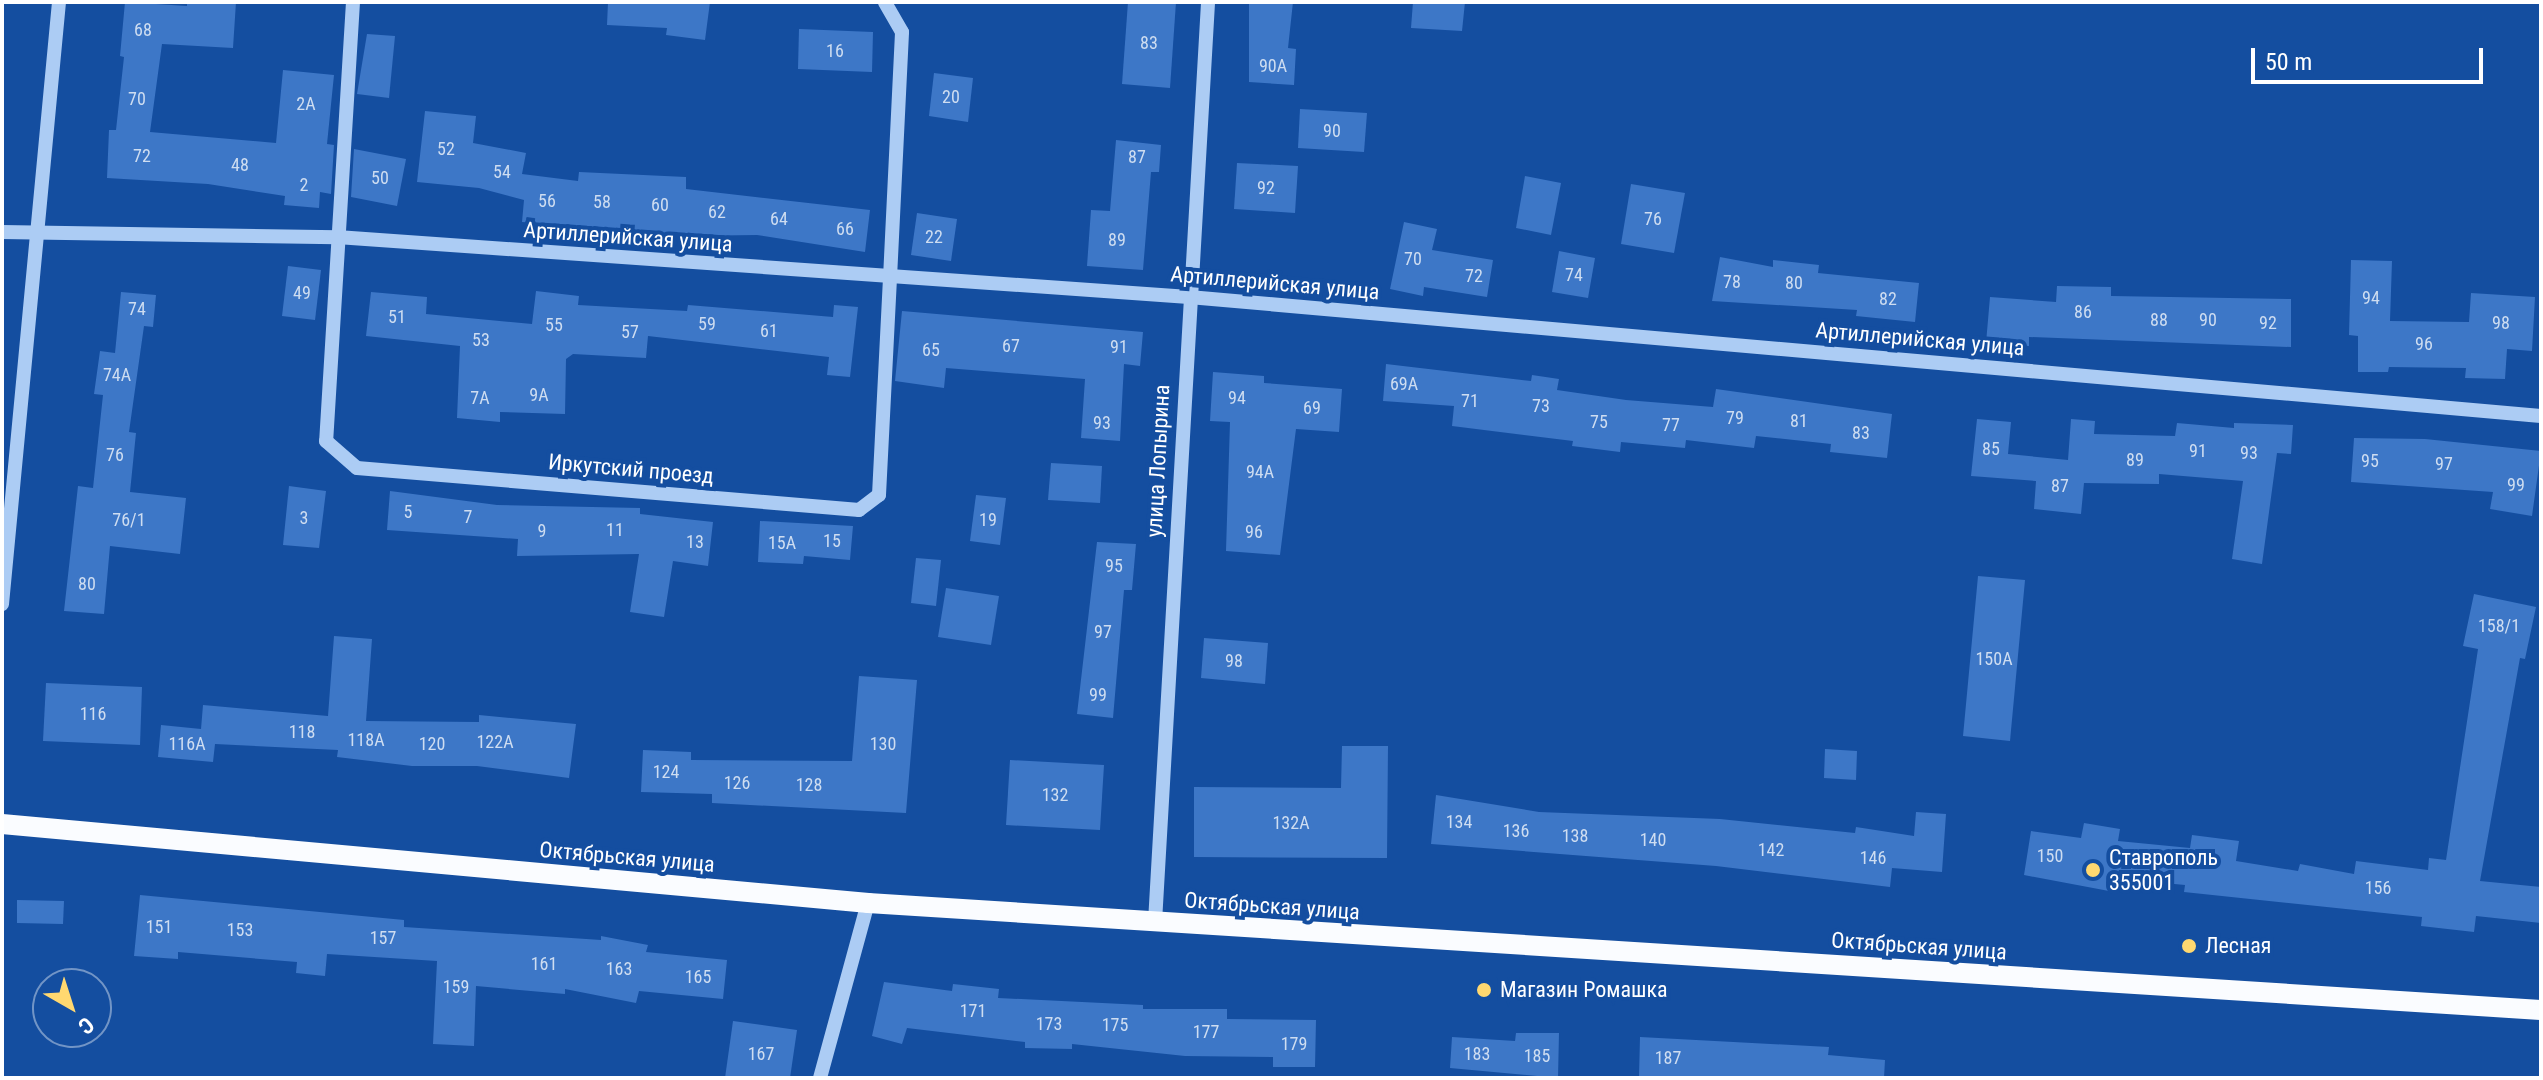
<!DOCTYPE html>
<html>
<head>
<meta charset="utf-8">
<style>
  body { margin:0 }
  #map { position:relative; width:2543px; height:1080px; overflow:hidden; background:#144ea0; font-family:"Roboto Condensed",sans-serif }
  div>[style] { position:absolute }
  .building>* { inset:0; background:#3d77c7 }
  .minor>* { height:14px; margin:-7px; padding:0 7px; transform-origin:7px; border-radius:7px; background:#acccf4 }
  .major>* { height:20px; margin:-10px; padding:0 10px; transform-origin:10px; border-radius:10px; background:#fafcff }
  .dots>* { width:22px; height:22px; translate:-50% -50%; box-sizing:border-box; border:4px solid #144ea0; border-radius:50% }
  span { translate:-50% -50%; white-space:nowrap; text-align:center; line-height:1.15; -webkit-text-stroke:8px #144ea0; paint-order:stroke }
  .number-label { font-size:18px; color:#ceddf1 }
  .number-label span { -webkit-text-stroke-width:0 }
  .street-label { font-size:22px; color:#fff }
  .poi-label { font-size:22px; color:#fff }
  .left { translate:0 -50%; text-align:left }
  .frame { position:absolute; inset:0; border:4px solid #fff; pointer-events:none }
  .north { position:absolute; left:32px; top:968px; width:80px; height:80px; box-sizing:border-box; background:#144ea0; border:2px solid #7295c6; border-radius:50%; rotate:141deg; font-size:22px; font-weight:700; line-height:32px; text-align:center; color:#fff }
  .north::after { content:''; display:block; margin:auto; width:28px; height:36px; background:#ffd870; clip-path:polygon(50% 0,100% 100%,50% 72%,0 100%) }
  .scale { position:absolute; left:2251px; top:48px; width:232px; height:36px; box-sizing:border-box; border:4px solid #fff; border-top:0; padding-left:10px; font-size:24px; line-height:28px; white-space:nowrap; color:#fff; -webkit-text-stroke:6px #144ea0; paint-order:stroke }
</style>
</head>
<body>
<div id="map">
  <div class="building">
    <i style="clip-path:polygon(125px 2px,187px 6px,187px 2px,236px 2px,233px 48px,162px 44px,150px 132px,276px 143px,283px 70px,334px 75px,327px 144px,334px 145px,331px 194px,320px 192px,319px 208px,284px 205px,285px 196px,208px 184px,107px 178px,109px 130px,116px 130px,124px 57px,120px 56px)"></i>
    <i style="clip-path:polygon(608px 2px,710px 2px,705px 40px,666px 35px,667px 28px,607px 25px)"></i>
    <i style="clip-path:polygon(1128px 2px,1176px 2px,1170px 88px,1122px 84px)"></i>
    <i style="clip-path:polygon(1249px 2px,1293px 2px,1288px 48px,1296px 49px,1294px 85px,1249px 82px)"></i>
    <i style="clip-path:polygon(1413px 2px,1465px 2px,1462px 31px,1411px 28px)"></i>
    <i style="clip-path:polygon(799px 29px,873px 32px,872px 72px,798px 69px)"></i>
    <i style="clip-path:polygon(367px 34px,395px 36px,389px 98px,357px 94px)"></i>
    <i style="clip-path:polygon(934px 73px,973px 78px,968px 122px,929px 116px)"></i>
    <i style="clip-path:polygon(1300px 109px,1367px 113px,1364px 152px,1298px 148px)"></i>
    <i style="clip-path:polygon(425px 111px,476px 116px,473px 143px,526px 153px,522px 174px,578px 181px,579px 172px,686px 177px,686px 189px,870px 210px,865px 252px,757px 235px,682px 236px,522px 222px,524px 200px,479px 188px,417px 182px)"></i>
    <i style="clip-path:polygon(1116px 140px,1161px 145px,1159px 172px,1151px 172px,1143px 270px,1087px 266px,1091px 210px,1110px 211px)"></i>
    <i style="clip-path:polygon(354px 149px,406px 159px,397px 206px,351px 197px)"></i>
    <i style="clip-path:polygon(1237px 163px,1298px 166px,1295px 213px,1234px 209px)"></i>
    <i style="clip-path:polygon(1525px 176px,1561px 183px,1551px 235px,1516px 228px)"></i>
    <i style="clip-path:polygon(1631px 184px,1685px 193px,1674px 253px,1621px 244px)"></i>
    <i style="clip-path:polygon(917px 213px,957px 219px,951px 261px,911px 255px)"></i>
    <i style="clip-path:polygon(1404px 222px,1437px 229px,1432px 250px,1493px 260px,1487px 297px,1424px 287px,1423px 296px,1390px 289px)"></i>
    <i style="clip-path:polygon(1559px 251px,1595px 258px,1588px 298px,1552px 292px)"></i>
    <i style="clip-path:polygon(1720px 257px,1773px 267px,1773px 260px,1819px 265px,1818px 273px,1919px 283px,1915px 322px,1856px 316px,1857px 310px,1712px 301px)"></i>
    <i style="clip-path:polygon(2351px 260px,2392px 261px,2390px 321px,2469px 322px,2471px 293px,2535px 297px,2532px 351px,2507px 349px,2505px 379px,2465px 378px,2466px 368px,2389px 367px,2388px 372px,2358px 372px,2358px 336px,2349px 335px)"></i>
    <i style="clip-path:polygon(288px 266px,321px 270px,315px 320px,282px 316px)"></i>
    <i style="clip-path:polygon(2057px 286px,2111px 287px,2111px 296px,2291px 299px,2291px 347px,2029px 337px,2029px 346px,1986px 343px,1990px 297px,2056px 302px)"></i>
    <i style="clip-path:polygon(536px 291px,579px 296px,578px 305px,687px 311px,688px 305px,833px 317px,834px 305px,858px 307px,850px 377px,827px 375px,829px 357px,648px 336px,646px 358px,573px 354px,566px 359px,565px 414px,500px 412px,500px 422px,457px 418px,460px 346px,366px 336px,371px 292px,427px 297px,426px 314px,532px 324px)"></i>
    <i style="clip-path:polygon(121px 292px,156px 295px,153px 327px,144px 326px,129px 432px,136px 433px,130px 492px,186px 498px,180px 554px,110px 546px,104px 614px,64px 611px,78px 486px,93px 488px,103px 395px,94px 394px,100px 351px,115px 353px)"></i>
    <i style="clip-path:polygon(902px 311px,1143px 332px,1140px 366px,1124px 364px,1120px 441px,1081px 438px,1085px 379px,946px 368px,944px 388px,895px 381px)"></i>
    <i style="clip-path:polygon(1386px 364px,1531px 381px,1532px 375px,1559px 379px,1557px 390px,1626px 400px,1713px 407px,1716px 389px,1892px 414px,1887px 458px,1830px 452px,1831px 444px,1756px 436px,1754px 448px,1686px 440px,1685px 448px,1621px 442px,1620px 452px,1572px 446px,1573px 441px,1452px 426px,1454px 406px,1383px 401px)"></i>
    <i style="clip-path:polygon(1213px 372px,1264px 376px,1264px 383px,1342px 389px,1339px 432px,1296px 429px,1280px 555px,1226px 551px,1230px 422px,1210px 421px)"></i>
    <i style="clip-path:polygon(1977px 419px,2011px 422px,2008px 454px,2068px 460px,2071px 419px,2095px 421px,2094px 434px,2175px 436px,2177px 423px,2234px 428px,2234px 423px,2293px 425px,2291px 454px,2277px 453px,2262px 564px,2232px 559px,2243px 481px,2159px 474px,2159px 484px,2084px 483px,2081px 514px,2034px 509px,2036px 481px,1971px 476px)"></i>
    <i style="clip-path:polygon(2354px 438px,2425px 439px,2541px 451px,2532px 516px,2490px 509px,2493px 492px,2351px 482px)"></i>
    <i style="clip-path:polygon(1051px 463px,1102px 466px,1100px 503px,1048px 500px)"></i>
    <i style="clip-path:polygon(289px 486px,326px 491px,319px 548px,283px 545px)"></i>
    <i style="clip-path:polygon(390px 491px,497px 505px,640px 508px,640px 514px,713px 522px,708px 566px,673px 561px,664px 617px,630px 612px,639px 554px,517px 556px,518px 539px,387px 530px)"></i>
    <i style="clip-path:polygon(976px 495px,1006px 498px,1000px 545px,970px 541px)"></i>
    <i style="clip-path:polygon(760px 521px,853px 526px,850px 560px,804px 556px,803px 564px,758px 562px)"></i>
    <i style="clip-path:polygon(1097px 542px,1136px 544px,1132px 590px,1124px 590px,1113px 718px,1077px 714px)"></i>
    <i style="clip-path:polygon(916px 558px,941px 560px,936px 606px,911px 603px)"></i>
    <i style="clip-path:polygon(1978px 576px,2025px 580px,2010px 741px,1963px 736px)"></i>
    <i style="clip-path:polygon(946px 588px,999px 596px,991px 645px,938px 637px)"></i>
    <i style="clip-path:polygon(2474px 594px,2536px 607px,2525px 659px,2520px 658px,2480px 881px,2541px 887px,2541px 923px,2476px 916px,2474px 932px,2421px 926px,2422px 917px,2184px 892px,2185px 885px,2111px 878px,2109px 891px,2024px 875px,2031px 831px,2081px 838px,2084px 823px,2120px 829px,2118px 841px,2190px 848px,2192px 835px,2239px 841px,2236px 861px,2298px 871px,2300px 864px,2354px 874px,2356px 861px,2428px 870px,2429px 858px,2446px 860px,2478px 649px,2463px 646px)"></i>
    <i style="clip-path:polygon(334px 636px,372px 639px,366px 721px,479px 722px,479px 715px,576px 724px,569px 778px,477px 766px,412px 766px,337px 757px,338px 750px,215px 744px,213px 762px,158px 757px,161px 725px,201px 729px,203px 705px,328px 716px)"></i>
    <i style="clip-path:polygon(1204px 638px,1268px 643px,1265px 684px,1201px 678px)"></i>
    <i style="clip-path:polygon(859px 676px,917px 680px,906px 813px,712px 803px,712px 794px,641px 792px,643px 750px,691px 752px,691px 760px,852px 761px)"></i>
    <i style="clip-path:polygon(46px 683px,142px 687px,140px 745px,43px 741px)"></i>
    <i style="clip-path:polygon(1342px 746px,1388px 746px,1387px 858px,1194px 857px,1194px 787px,1341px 788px)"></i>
    <i style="clip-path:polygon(1825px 749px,1857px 751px,1856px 780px,1824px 778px)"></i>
    <i style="clip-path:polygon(1010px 760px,1104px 765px,1100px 830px,1006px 825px)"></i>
    <i style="clip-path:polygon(1436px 795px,1539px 812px,1720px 819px,1855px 833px,1856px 827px,1914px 836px,1916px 812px,1946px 814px,1942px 872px,1892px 868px,1890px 887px,1716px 866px,1431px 844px)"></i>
    <i style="clip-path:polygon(140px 895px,404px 920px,404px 927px,601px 940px,601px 936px,648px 945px,646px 952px,727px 960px,723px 999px,639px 991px,636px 1003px,565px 989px,565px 994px,476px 986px,474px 1046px,433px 1044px,437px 961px,327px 954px,325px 976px,296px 973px,297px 962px,178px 952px,178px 959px,134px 956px)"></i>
    <i style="clip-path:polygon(17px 900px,64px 901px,63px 924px,17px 923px)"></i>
    <i style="clip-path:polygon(884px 982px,952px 991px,953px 984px,999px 989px,998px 998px,1143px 1005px,1143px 1009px,1227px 1009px,1227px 1019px,1316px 1020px,1315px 1067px,1273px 1067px,1273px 1057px,1185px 1056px,1072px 1044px,1072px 1049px,1025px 1048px,1025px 1042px,907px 1028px,902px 1044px,872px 1036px)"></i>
    <i style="clip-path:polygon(733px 1021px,797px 1030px,790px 1078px,725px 1078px)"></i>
    <i style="clip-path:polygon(1516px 1033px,1559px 1033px,1558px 1078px,1450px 1068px,1452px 1037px,1515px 1041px)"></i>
    <i style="clip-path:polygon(1640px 1037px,1829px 1047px,1828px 1055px,1885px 1060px,1884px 1078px,1639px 1077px)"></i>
  </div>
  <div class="minor">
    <i style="left:353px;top:2px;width:440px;rotate:93.5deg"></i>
    <i style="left:326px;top:441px;width:41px;rotate:41.1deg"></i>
    <i style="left:357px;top:468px;width:504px;rotate:4.78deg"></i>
    <i style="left:859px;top:510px;width:25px;rotate:-37deg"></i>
    <i style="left:879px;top:495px;width:217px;rotate:-87.1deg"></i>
    <i style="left:890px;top:278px;width:246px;rotate:-87.2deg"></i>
    <i style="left:902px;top:32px;width:34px;rotate:-120deg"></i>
    <i style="left:2px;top:232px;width:335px;rotate:0.9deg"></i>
    <i style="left:337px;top:237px;width:854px;rotate:4.03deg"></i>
    <i style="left:1189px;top:297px;width:1357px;rotate:5.03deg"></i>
    <i style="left:2px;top:604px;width:605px;rotate:-84.59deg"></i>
    <i style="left:1155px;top:922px;width:922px;rotate:-86.7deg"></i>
    <i style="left:820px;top:1078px;width:181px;rotate:-74.7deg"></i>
  </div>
  <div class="major">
    <i style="left:2px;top:824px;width:870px;rotate:5.21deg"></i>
    <i style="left:868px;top:903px;width:1676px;rotate:3.66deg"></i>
  </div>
  <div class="dots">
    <i style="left:2093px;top:870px;background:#ffd870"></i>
    <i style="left:2189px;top:946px;background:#ffd870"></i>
    <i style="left:1484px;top:990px;background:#ffd870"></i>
  </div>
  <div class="number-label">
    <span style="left:143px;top:30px">68</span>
    <span style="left:1149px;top:43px">83</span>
    <span style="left:835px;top:51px">16</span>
    <span style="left:1273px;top:66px">90А</span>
    <span style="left:951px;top:97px">20</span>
    <span style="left:137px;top:99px">70</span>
    <span style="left:306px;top:104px">2А</span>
    <span style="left:1332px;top:131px">90</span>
    <span style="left:446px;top:149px">52</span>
    <span style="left:142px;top:156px">72</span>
    <span style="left:1137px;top:157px">87</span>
    <span style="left:240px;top:165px">48</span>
    <span style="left:502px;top:172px">54</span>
    <span style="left:380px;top:178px">50</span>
    <span style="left:304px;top:185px">2</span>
    <span style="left:1266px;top:188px">92</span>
    <span style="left:547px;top:201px">56</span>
    <span style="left:602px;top:202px">58</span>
    <span style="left:660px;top:205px">60</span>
    <span style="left:717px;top:212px">62</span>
    <span style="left:779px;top:219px">64</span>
    <span style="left:1653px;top:219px">76</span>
    <span style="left:845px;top:229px">66</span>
    <span style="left:934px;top:237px">22</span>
    <span style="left:1117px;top:240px">89</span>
    <span style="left:1413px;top:259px">70</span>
    <span style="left:1574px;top:275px">74</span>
    <span style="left:1474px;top:276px">72</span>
    <span style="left:1732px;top:282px">78</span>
    <span style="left:1794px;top:283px">80</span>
    <span style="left:302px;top:293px">49</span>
    <span style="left:2371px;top:298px">94</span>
    <span style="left:1888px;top:299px">82</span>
    <span style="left:137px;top:309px">74</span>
    <span style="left:2083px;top:312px">86</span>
    <span style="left:397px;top:317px">51</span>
    <span style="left:2159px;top:320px">88</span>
    <span style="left:2208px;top:320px">90</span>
    <span style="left:2268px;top:323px">92</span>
    <span style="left:2501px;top:323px">98</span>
    <span style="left:707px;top:324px">59</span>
    <span style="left:554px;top:325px">55</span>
    <span style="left:769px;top:331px">61</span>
    <span style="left:630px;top:332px">57</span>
    <span style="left:481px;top:340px">53</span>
    <span style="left:2424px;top:344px">96</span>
    <span style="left:1011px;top:346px">67</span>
    <span style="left:1119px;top:347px">91</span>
    <span style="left:931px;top:350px">65</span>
    <span style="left:117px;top:375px">74А</span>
    <span style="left:1404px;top:384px">69А</span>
    <span style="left:539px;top:395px">9А</span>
    <span style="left:480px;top:398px">7А</span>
    <span style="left:1237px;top:398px">94</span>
    <span style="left:1470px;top:401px">71</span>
    <span style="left:1541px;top:406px">73</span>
    <span style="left:1312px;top:408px">69</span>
    <span style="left:1735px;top:418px">79</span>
    <span style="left:1799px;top:421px">81</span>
    <span style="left:1599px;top:422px">75</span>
    <span style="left:1102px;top:423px">93</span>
    <span style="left:1671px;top:425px">77</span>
    <span style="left:1861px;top:433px">83</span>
    <span style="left:1991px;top:449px">85</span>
    <span style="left:2198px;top:451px">91</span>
    <span style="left:2249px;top:453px">93</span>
    <span style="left:115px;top:455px">76</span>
    <span style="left:2135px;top:460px">89</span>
    <span style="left:2370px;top:461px">95</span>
    <span style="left:2444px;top:464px">97</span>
    <span style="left:1260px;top:472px">94А</span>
    <span style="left:2516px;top:485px">99</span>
    <span style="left:2060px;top:486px">87</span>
    <span style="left:408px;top:512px">5</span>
    <span style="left:468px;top:517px">7</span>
    <span style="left:304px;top:518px">3</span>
    <span style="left:129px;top:520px">76/1</span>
    <span style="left:988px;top:520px">19</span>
    <span style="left:615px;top:530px">11</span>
    <span style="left:542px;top:531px">9</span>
    <span style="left:1254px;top:532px">96</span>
    <span style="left:832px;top:541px">15</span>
    <span style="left:695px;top:542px">13</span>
    <span style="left:782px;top:543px">15А</span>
    <span style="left:1114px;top:566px">95</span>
    <span style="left:87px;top:584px">80</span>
    <span style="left:2499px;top:626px">158/1</span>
    <span style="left:1103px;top:632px">97</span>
    <span style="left:1994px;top:659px">150А</span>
    <span style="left:1234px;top:661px">98</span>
    <span style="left:1098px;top:695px">99</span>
    <span style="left:93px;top:714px">116</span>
    <span style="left:302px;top:732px">118</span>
    <span style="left:366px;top:740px">118А</span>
    <span style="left:495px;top:742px">122А</span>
    <span style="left:187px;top:744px">116А</span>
    <span style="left:432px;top:744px">120</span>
    <span style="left:883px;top:744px">130</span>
    <span style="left:666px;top:772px">124</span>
    <span style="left:737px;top:783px">126</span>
    <span style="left:809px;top:785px">128</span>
    <span style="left:1055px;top:795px">132</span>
    <span style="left:1459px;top:822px">134</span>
    <span style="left:1291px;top:823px">132А</span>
    <span style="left:1516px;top:831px">136</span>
    <span style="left:1575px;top:836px">138</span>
    <span style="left:1653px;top:840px">140</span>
    <span style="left:1771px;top:850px">142</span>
    <span style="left:2050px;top:856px">150</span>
    <span style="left:1873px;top:858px">146</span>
    <span style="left:2378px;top:888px">156</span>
    <span style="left:159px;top:927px">151</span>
    <span style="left:240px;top:930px">153</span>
    <span style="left:383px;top:938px">157</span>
    <span style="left:544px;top:964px">161</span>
    <span style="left:619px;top:969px">163</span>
    <span style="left:698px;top:977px">165</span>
    <span style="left:456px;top:987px">159</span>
    <span style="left:973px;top:1011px">171</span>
    <span style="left:1049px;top:1024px">173</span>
    <span style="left:1115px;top:1025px">175</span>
    <span style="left:1206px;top:1032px">177</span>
    <span style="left:1294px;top:1044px">179</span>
    <span style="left:761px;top:1054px">167</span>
    <span style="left:1477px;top:1054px">183</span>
    <span style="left:1537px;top:1056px">185</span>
    <span style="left:1668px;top:1058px">187</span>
  </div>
  <div class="street-label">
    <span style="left:628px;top:237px;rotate:4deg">Артиллерийская улица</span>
    <span style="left:1275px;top:283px;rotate:5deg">Артиллерийская улица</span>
    <span style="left:1920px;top:339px;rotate:5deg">Артиллерийская улица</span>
    <span style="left:1158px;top:461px;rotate:-87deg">улица Лопырина</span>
    <span style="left:631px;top:469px;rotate:5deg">Иркутский проезд</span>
    <span style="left:627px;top:857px;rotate:5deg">Октябрьская улица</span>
    <span style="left:1272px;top:906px;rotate:4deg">Октябрьская улица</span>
    <span style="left:1919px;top:946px;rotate:4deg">Октябрьская улица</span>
  </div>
  <div class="poi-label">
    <span class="left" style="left:2109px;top:870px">Ставрополь<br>355001</span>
    <span class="left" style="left:2205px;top:946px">Лесная</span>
    <span class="left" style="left:1500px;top:990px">Магазин Ромашка</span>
  </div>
  <div class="frame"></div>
  <div class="north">С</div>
  <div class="scale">50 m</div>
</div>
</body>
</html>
